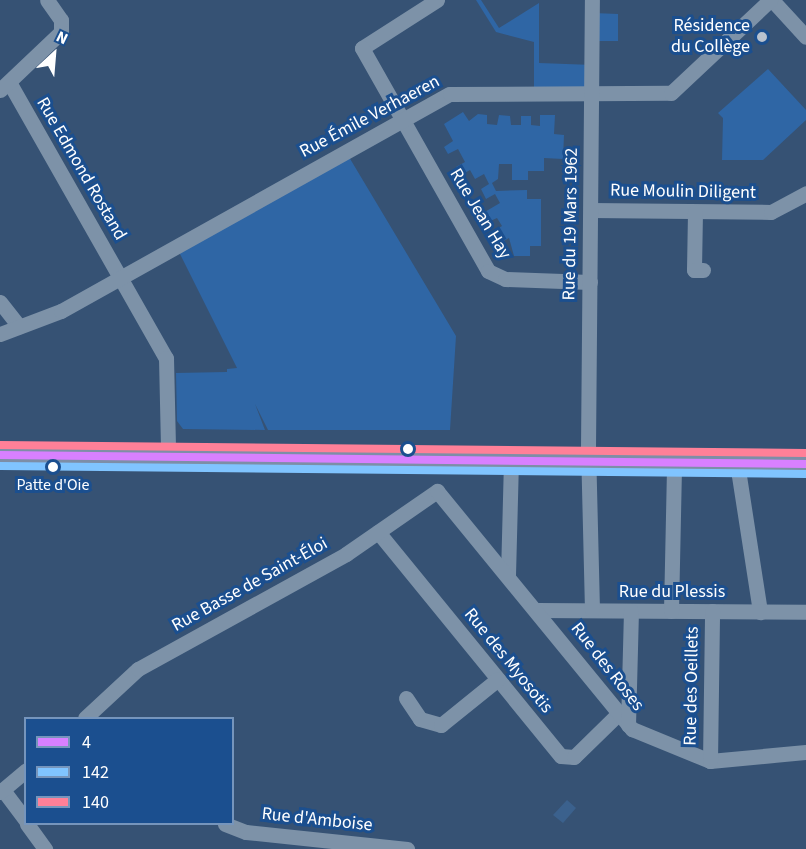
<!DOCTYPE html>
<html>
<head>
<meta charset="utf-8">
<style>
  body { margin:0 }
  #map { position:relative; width:806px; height:849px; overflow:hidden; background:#365274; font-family:"Source Sans 3",sans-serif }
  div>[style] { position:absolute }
  .green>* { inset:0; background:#2f66a5 }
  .water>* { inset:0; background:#3b618d }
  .minor>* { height:15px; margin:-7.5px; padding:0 7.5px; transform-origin:7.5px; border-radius:7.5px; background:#7d92a8 }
  .major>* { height:20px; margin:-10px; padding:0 10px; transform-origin:10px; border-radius:10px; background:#7d8ea7 }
  .bus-1>* { height:8px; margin:-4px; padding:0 4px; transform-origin:4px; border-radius:4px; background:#d880ff }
  .bus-2>* { height:8px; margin:-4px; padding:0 4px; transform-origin:4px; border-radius:4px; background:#80c4ff }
  .bus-3>* { height:8px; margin:-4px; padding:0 4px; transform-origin:4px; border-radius:4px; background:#ff8098 }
  .dots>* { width:16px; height:16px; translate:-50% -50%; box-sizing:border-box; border:3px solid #1b4f8f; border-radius:50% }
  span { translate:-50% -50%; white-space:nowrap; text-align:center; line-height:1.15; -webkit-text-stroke:6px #1b4f8f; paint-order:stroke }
  .bus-label { font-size:16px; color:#fff }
  .poi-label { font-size:18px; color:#fff }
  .right { translate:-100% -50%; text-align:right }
  .street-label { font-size:18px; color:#fff }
  .legend { position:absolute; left:24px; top:717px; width:210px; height:108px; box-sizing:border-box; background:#1b4f8f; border:2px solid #7695bc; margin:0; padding:8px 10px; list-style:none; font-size:18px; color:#fff }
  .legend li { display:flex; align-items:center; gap:12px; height:30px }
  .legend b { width:30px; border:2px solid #7695bc }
  .north { position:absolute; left:24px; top:24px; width:60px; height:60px; -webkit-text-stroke:4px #1b4f8f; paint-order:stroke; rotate:26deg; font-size:16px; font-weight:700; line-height:24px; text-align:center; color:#fff }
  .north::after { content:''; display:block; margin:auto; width:21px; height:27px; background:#fff; clip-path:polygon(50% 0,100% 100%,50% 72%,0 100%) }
</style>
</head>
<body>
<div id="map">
  <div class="green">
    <i style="clip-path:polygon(476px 0,481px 0,499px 28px,539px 3px,539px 63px,593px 65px,593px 92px,534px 92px,534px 42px,496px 32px)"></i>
    <i style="clip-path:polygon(593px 13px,618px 14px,618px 41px,593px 41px)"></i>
    <i style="clip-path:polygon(768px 69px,806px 110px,806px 120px,763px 160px,722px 160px,723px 118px,718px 113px)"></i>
    <i style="clip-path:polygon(463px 112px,469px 121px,478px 114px,487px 115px,487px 124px,497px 125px,499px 115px,510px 116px,511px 125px,521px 125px,521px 116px,531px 116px,531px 125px,540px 126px,540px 115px,555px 115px,554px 134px,564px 135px,563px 159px,544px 158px,544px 171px,528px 171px,528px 180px,512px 180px,512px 164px,499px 164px,498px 179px,492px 183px,496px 191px,527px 190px,527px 199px,541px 199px,541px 246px,530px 246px,530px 256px,514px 256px,509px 238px,500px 243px,494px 231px,502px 226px,497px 218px,488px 222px,483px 213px,500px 203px,495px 194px,486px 199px,481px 189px,489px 184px,484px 174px,475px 179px,470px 170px,461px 175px,456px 167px,465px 162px,458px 149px,448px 154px,444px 147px,453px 141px,444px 124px)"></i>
    <i style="clip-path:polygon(346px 152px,456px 336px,450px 430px,268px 430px,255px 404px,265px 430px,183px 429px,177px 421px,176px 373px,227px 372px,227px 369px,237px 368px,176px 246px)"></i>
  </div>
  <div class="water">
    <i style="clip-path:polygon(567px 800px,576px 808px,563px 823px,553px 815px)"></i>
  </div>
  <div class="minor">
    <i style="left:437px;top:0;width:89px;rotate:147.4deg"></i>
    <i style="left:362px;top:48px;width:256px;rotate:60.5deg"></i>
    <i style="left:488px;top:271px;width:19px;rotate:25deg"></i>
    <i style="left:505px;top:279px;width:85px;rotate:2deg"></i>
    <i style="left:772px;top:0;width:50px;rotate:47.4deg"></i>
    <i style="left:9px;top:82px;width:318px;rotate:60.4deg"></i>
    <i style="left:166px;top:358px;width:86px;rotate:88.7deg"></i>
    <i style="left:0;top:90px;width:84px;rotate:-43.6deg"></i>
    <i style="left:61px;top:32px;width:12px;rotate:-90deg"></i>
    <i style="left:61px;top:20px;width:24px;rotate:-125deg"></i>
    <i style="left:591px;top:210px;width:180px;rotate:0.6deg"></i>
    <i style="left:771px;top:212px;width:40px;rotate:-28deg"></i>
    <i style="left:695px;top:212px;width:58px;rotate:91deg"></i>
    <i style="left:694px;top:270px;width:9px"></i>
    <i style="left:0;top:302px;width:31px;rotate:52deg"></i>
    <i style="left:0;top:334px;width:65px;rotate:-20.7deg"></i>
    <i style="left:61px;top:311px;width:445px;rotate:-29.2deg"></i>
    <i style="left:450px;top:94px;width:221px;rotate:-0.3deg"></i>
    <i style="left:671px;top:93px;width:136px;rotate:-43.2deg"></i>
    <i style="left:737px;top:463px;width:151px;rotate:81.2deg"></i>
    <i style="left:378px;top:532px;width:289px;rotate:50.8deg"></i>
    <i style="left:561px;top:756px;width:13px;rotate:4deg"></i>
    <i style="left:574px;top:757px;width:62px;rotate:-44.3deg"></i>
    <i style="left:508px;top:575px;width:115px;rotate:-88.5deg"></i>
    <i style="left:537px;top:610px;width:269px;rotate:0.4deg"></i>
    <i style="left:592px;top:610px;width:162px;rotate:-91.4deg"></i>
    <i style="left:588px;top:448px;width:448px;rotate:-89.5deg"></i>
    <i style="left:671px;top:611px;width:149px;rotate:-88.8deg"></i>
    <i style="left:406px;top:698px;width:25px;rotate:56deg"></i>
    <i style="left:420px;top:719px;width:22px;rotate:16deg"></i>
    <i style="left:441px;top:725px;width:73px;rotate:-38.9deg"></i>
    <i style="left:85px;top:718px;width:72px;rotate:-42.8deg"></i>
    <i style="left:138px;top:669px;width:238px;rotate:-28.9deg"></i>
    <i style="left:346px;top:554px;width:111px;rotate:-34.7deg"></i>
    <i style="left:437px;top:491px;width:308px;rotate:50.7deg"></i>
    <i style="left:632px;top:729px;width:84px;rotate:22.3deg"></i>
    <i style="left:710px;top:761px;width:96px;rotate:-5.4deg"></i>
    <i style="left:628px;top:725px;width:114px;rotate:-88.5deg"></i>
    <i style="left:710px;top:761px;width:150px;rotate:-89.2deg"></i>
    <i style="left:3px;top:790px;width:39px;rotate:53deg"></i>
    <i style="left:0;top:792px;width:34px;rotate:-40deg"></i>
    <i style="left:27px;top:824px;width:31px;rotate:54deg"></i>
    <i style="left:225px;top:824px;width:22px;rotate:21deg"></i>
    <i style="left:246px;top:832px;width:162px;rotate:6deg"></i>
  </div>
  <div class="major">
    <i style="left:0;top:455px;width:806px;rotate:0.64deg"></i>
  </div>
  <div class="bus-1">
    <i style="left:0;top:455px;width:806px;rotate:0.64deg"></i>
  </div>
  <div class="bus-2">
    <i style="left:0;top:466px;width:806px;rotate:0.57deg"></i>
  </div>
  <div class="bus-3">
    <i style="left:0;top:445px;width:806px;rotate:0.57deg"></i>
  </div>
  <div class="dots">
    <i style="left:762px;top:37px;background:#b9c2ce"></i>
    <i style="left:408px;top:449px;background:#fff"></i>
    <i style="left:53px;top:467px;background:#fff"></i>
  </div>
  <div class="bus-label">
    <span style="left:53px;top:485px">Patte d'Oie</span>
  </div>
  <div class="poi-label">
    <span class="right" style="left:750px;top:37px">Résidence<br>du Collège</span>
  </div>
  <div class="street-label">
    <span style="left:370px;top:117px;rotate:-28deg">Rue Émile Verhaeren</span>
    <span style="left:81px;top:169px;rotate:60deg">Rue Edmond Rostand</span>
    <span style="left:683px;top:192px;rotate:1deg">Rue Moulin Diligent</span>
    <span style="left:480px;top:214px;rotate:59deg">Rue Jean Hay</span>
    <span style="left:571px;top:224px;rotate:-89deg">Rue du 19 Mars 1962</span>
    <span style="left:250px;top:585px;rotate:-29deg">Rue Basse de Saint-Éloi</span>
    <span style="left:672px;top:592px">Rue du Plessis</span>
    <span style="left:508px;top:661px;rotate:51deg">Rue des Myosotis</span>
    <span style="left:607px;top:667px;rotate:52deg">Rue des Roses</span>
    <span style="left:692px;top:686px;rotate:-89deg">Rue des Oeillets</span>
    <span style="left:317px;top:820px;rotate:6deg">Rue d'Amboise</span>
  </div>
  <ul class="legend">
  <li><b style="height:8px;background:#d880ff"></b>4</li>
  <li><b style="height:8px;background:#80c4ff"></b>142</li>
  <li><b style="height:8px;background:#ff8098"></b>140</li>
  </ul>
  <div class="north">N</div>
</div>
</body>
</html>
